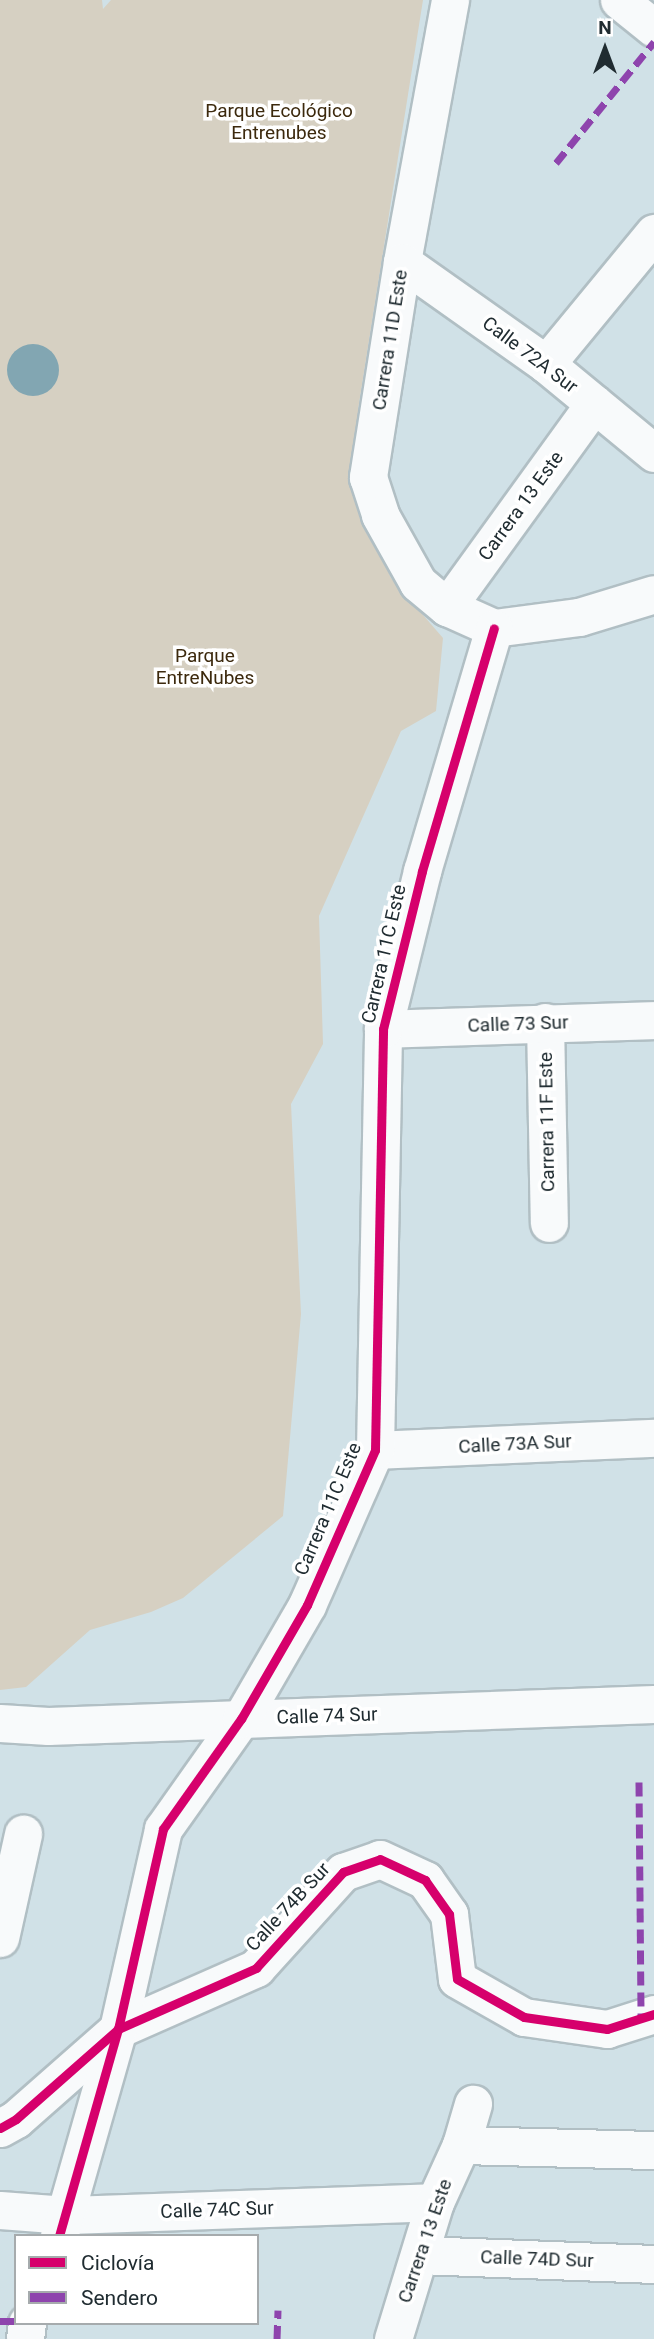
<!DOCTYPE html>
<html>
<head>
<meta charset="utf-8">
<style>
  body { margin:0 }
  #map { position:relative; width:654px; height:2339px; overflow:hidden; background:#d0e1e7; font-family:Roboto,sans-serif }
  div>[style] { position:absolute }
  .green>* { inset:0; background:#d6d0c2 }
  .water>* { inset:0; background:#82a6b2 }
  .round { border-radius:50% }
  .roads { filter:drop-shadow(2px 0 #b1bfc4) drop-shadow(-2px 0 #b1bfc4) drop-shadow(0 2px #b1bfc4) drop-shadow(0 -2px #b1bfc4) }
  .minor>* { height:37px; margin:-18.5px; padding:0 18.5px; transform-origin:18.5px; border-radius:18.5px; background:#f8fafb }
  .quiet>* { height:7px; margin-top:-3.5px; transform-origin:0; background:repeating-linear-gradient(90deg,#8e44ad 0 14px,transparent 0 21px) }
  .cycleway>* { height:9px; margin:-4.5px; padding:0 4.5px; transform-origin:4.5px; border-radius:4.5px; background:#d6006c }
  span { translate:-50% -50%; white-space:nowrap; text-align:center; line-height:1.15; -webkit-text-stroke:7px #fff; paint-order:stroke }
  .park-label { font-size:19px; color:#3c290d }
  .street-label { font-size:19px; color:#202c31 }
  .legend { position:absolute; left:14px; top:2234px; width:245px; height:91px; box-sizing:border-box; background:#fff; border:2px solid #a6abad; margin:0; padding:9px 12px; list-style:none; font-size:21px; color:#202c31 }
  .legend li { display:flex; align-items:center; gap:14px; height:35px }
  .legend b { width:35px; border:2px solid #a6abad }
  .north { position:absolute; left:570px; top:14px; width:70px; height:70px; -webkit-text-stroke:5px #fff; paint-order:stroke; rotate:0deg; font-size:19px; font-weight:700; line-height:28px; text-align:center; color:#202c31 }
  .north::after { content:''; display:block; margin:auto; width:24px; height:32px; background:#202c31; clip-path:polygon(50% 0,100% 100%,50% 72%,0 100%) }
</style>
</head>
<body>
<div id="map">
  <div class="green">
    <i style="clip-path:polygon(0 0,102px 0,103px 9px,111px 0,423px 0,358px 410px,357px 498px,391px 578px,443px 638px,436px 711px,401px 731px,319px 916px,323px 1044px,291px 1104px,301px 1314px,283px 1516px,183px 1598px,151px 1612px,90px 1630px,26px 1687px,0 1690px)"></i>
  </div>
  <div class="water">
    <i class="round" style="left:7px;top:344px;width:52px;height:52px"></i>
  </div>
  <div class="roads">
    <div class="minor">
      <i style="left:450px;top:0;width:266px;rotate:100.4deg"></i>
      <i style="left:402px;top:262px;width:218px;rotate:99deg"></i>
      <i style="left:368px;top:477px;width:40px;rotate:72deg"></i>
      <i style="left:380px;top:515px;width:78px;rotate:60.8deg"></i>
      <i style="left:418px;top:583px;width:38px;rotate:40deg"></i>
      <i style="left:447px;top:607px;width:51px;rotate:24.1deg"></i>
      <i style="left:619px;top:0;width:45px;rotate:38.7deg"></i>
      <i style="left:402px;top:262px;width:176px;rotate:35.3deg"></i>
      <i style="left:546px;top:364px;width:140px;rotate:39.5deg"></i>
      <i style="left:546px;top:364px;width:170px;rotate:-50.5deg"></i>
      <i style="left:447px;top:607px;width:251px;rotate:-54.1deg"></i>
      <i style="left:494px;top:628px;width:86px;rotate:-7.4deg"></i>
      <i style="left:579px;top:617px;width:78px;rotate:-17deg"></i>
      <i style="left:545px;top:1022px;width:201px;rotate:88.9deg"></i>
      <i style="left:383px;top:1029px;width:271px;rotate:-1.9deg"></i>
      <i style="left:375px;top:1450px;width:279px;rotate:-2.5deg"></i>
      <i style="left:0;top:1723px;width:48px;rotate:3.6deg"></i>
      <i style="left:48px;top:1726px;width:606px;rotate:-2.08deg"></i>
      <i style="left:0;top:1938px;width:107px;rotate:-77.5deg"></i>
      <i style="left:0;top:2128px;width:18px;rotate:-29deg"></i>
      <i style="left:16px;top:2119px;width:136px;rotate:-41.4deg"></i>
      <i style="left:118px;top:2029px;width:151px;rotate:-23.8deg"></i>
      <i style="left:256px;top:1968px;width:130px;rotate:-47.8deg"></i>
      <i style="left:343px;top:1872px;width:39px;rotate:-19deg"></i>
      <i style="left:380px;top:1859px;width:50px;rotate:25deg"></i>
      <i style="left:425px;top:1880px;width:42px;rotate:54.8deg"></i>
      <i style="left:449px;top:1914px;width:65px;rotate:83deg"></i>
      <i style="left:457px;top:1979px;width:77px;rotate:29.6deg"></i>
      <i style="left:524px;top:2017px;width:84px;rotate:8.2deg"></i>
      <i style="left:607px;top:2029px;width:49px;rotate:-17.7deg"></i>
      <i style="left:461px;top:2145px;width:193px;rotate:1.5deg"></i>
      <i style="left:0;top:2210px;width:66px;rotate:4.3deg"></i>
      <i style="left:66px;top:2215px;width:369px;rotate:-2deg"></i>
      <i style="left:59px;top:2236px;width:215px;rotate:-74.1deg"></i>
      <i style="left:118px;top:2029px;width:205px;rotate:-77.3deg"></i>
      <i style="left:163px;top:1829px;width:135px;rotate:-54.7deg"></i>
      <i style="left:241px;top:1719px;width:132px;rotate:-59.9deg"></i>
      <i style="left:307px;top:1605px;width:169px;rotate:-66.3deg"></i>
      <i style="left:375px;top:1450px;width:421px;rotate:-88.9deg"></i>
      <i style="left:383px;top:1029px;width:163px;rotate:-76.1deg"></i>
      <i style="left:422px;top:871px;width:253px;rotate:-73.5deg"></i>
      <i style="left:420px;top:2255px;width:234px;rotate:2.2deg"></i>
      <i style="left:25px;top:2339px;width:16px;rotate:-83deg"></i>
      <i style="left:393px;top:2339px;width:143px;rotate:-73deg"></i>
      <i style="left:435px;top:2202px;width:63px;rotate:-65.5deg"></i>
      <i style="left:461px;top:2145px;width:43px;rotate:-73.7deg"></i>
    </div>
  </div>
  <div class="quiet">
    <i style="left:556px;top:163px;width:156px;rotate:-51deg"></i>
    <i style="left:639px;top:1782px;width:237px;rotate:89.5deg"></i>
    <i style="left:0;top:2321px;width:16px"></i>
    <i style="left:277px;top:2339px;width:29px;rotate:-88deg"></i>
  </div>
  <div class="cycleway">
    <i style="left:0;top:2128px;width:18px;rotate:-29deg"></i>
    <i style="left:16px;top:2119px;width:136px;rotate:-41.4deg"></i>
    <i style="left:118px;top:2029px;width:151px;rotate:-23.8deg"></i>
    <i style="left:256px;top:1968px;width:130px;rotate:-47.8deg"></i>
    <i style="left:343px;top:1872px;width:39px;rotate:-19deg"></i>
    <i style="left:380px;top:1859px;width:50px;rotate:25deg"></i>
    <i style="left:425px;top:1880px;width:42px;rotate:54.8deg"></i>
    <i style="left:449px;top:1914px;width:65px;rotate:83deg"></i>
    <i style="left:457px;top:1979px;width:77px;rotate:29.6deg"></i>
    <i style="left:524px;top:2017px;width:84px;rotate:8.2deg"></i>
    <i style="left:607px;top:2029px;width:49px;rotate:-17.7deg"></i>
    <i style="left:59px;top:2236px;width:215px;rotate:-74.1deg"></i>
    <i style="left:118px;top:2029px;width:205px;rotate:-77.3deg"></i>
    <i style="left:163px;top:1829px;width:135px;rotate:-54.7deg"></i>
    <i style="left:241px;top:1719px;width:132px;rotate:-59.9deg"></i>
    <i style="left:307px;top:1605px;width:169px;rotate:-66.3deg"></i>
    <i style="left:375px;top:1450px;width:421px;rotate:-88.9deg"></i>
    <i style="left:383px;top:1029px;width:163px;rotate:-76.1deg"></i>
    <i style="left:422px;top:871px;width:253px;rotate:-73.5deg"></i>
  </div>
  <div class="park-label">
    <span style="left:279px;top:122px">Parque Ecológico<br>Entrenubes</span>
    <span style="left:205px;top:667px">Parque<br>EntreNubes</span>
  </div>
  <div class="street-label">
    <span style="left:390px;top:340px;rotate:-81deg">Carrera 11D Este</span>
    <span style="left:530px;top:355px;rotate:37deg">Calle 72A Sur</span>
    <span style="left:521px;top:506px;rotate:-54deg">Carrera 13 Este</span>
    <span style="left:384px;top:954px;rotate:-77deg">Carrera 11C Este</span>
    <span style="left:518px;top:1024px;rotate:-2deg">Calle 73 Sur</span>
    <span style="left:547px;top:1122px;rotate:-91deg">Carrera 11F Este</span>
    <span style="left:515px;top:1444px;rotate:-3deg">Calle 73A Sur</span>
    <span style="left:328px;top:1509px;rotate:-67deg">Carrera 11C Este</span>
    <span style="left:327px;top:1716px;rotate:-2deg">Calle 74 Sur</span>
    <span style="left:288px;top:1907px;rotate:-47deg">Calle 74B Sur</span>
    <span style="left:217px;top:2210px;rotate:-2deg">Calle 74C Sur</span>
    <span style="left:425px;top:2241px;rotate:-71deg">Carrera 13 Este</span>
    <span style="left:537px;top:2259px;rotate:2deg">Calle 74D Sur</span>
  </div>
  <ul class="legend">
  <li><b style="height:9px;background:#d6006c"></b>Ciclovía</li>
  <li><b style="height:9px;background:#8e44ad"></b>Sendero</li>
  </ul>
  <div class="north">N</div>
</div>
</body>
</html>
